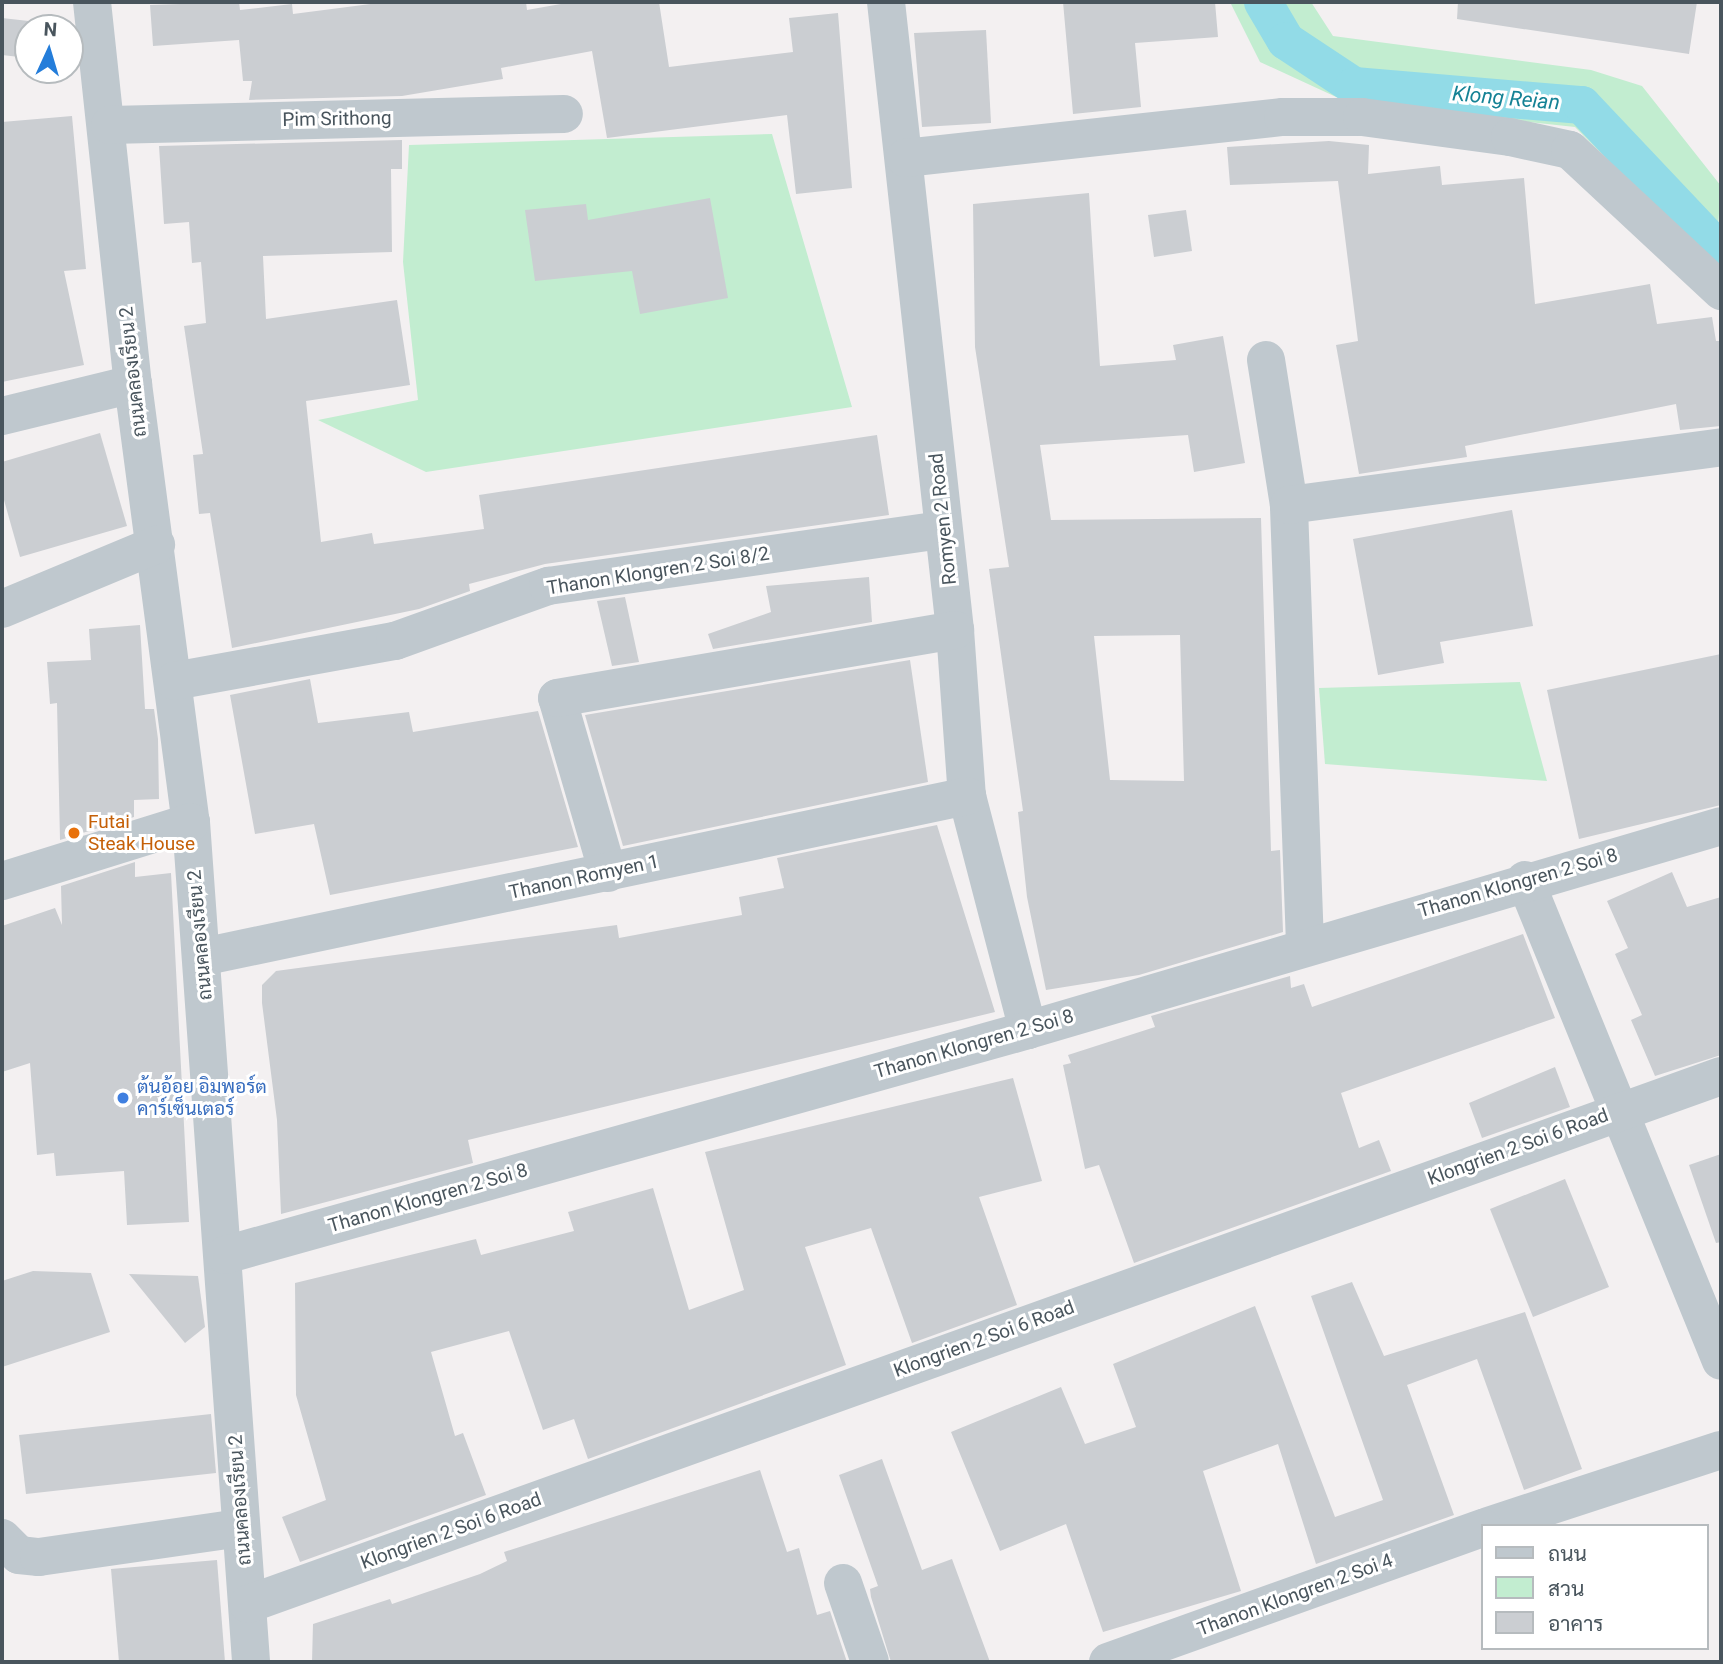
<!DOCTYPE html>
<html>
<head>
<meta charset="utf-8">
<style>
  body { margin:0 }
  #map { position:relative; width:1723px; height:1664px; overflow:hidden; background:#f3f0f1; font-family:Roboto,Sarabun,sans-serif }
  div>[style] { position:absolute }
  .green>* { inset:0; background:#c2edd0 }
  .canal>* { height:38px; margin:-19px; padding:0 19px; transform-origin:19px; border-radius:19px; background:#92dbe7 }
  .building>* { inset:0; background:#cbced2 }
  .minor>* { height:38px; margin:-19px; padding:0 19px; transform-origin:19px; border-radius:19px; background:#bfc8ce }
  .dots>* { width:19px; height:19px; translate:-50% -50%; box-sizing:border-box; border:4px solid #fff; border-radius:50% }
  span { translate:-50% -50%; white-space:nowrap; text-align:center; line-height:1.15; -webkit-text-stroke:6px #fff; paint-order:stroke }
  .street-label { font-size:19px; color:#49555d }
  .food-label { font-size:19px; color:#c56008 }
  .left { translate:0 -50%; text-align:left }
  .shop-label { font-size:19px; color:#366cbe }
  .water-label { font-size:21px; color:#158295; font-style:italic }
  .frame { position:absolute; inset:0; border:4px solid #49555d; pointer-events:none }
  .legend { position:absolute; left:1481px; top:1524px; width:228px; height:126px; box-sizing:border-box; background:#fff; border:2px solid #b6bbbe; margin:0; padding:9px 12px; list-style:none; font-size:21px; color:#49555d }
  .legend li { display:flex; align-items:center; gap:14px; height:35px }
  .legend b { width:35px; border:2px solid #b6bbbe }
  .north { position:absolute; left:14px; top:14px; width:70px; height:70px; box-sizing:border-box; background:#fff; border:2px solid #b6bbbe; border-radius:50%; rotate:4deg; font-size:19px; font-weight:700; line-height:28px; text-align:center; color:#49555d }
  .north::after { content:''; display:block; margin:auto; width:24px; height:32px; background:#247dda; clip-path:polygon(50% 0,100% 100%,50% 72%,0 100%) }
</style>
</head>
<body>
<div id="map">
  <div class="green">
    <i style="clip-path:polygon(1230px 2px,1311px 2px,1333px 36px,1591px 70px,1642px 86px,1721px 186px,1715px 268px,1575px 127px,1347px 102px,1260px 62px)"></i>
    <i style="clip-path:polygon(772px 134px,852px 407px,426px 472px,318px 420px,418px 400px,403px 262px,409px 145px)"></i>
    <i style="clip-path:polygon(1520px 682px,1547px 781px,1325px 764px,1319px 688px)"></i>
  </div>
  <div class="canal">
    <i style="left:1263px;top:2px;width:45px;rotate:59.5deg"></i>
    <i style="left:1286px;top:41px;width:82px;rotate:33.5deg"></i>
    <i style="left:1354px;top:86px;width:229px;rotate:4.8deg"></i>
    <i style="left:1582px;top:105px;width:202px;rotate:46.6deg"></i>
  </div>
  <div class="building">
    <i style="clip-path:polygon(239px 2px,240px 10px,292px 4px,293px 14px,386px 2px,526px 2px,527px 10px,572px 2px,659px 2px,669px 67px,793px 52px,789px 18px,838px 13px,852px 188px,796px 194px,787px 115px,607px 138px,592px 51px,501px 68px,503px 79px,402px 96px,249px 100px,252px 81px,243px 81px,239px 40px,153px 46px,150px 5px)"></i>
    <i style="clip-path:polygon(1063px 2px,1215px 2px,1218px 37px,1135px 43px,1141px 107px,1073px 114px)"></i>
    <i style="clip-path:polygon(1458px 2px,1697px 2px,1689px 54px,1457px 19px)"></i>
    <i style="clip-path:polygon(2px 18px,73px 26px,75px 63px,70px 28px,28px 28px,28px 58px,2px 55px)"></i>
    <i style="clip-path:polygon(986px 30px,991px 123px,922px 127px,914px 33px)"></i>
    <i style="clip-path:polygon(72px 116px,86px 269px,64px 271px,84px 365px,2px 382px,2px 122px)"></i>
    <i style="clip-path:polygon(402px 140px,402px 169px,391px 169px,392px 252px,263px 256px,266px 319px,397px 300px,410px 385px,306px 401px,321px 542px,372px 533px,374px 544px,484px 529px,479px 495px,877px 435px,889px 515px,545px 564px,469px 584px,470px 591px,419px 609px,232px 648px,210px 513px,199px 514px,193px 455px,203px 454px,184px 326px,206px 323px,201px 262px,192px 263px,189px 222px,164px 224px,159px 146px)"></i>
    <i style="clip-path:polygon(1329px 141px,1369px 145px,1368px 174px,1440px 166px,1442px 185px,1524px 178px,1535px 304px,1650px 284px,1657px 324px,1712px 317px,1716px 341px,1721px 341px,1721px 426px,1680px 430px,1676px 404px,1465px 446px,1467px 457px,1359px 474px,1336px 345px,1358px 341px,1338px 181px,1230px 185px,1227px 147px)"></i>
    <i style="clip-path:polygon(evenodd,1089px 193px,1100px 366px,1176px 360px,1173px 345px,1223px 336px,1245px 463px,1194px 472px,1188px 435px,1040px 445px,1051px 520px,1261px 518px,1271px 851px,1280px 850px,1283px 932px,1139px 975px,1046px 990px,1027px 897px,1018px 812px,1023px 811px,989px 569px,1009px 567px,975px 347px,973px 204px,1089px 193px,1180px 635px,1184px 781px,1110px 780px,1094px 636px,1180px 635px)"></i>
    <i style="clip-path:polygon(710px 198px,728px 298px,640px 314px,632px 271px,535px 281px,525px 210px,586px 204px,588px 220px)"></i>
    <i style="clip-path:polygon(1186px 210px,1192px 251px,1154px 257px,1148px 215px)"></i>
    <i style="clip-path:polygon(100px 433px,127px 526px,20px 557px,2px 493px,2px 462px)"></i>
    <i style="clip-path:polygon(1512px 510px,1533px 626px,1440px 642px,1444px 663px,1378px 675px,1353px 539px)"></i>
    <i style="clip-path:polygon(869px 577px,872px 622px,713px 649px,708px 634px,771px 612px,766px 586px)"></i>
    <i style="clip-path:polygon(625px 597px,639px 662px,612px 666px,597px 601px)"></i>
    <i style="clip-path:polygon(140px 625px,145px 709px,154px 709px,158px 739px,159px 799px,134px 800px,134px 817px,60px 840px,57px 703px,50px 704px,47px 662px,91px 660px,89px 629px)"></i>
    <i style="clip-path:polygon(1721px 654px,1721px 805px,1579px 839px,1547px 690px)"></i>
    <i style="clip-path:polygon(910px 660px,928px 782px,623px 846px,585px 715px)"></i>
    <i style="clip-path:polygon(310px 679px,318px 723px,409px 712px,413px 732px,538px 711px,578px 847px,330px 895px,314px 824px,255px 834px,230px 695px)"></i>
    <i style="clip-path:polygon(937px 825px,995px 1012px,468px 1140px,473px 1163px,281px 1214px,277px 1120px,262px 1003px,262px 985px,276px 971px,617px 925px,619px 938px,742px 915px,739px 897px,784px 888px,777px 858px)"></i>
    <i style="clip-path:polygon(135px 862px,135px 877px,171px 873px,189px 1222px,127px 1225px,124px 1171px,56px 1176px,54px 1153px,37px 1155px,30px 1063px,2px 1072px,2px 926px,55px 908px,62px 925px,61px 886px)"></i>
    <i style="clip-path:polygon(1672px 872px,1687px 907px,1721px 897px,1721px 1055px,1655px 1076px,1631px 1020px,1642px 1015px,1615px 954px,1628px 948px,1607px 901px)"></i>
    <i style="clip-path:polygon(1523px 934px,1555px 1018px,1341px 1093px,1359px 1148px,1379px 1140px,1391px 1171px,1134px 1263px,1099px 1165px,1085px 1169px,1063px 1065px,1071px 1063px,1068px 1055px,1155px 1027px,1151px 1016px,1290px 976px,1291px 988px,1304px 984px,1312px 1007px)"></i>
    <i style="clip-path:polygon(1555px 1067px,1570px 1107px,1482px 1138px,1469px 1103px)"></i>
    <i style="clip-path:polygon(1013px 1078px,1042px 1181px,979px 1197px,1017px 1305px,912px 1343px,871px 1228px,805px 1247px,846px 1365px,588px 1459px,574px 1419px,543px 1430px,509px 1331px,431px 1352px,455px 1436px,463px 1433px,486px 1495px,300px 1562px,282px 1517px,326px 1500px,296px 1395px,295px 1283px,476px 1239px,481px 1255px,574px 1231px,568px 1212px,653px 1188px,689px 1310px,744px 1290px,705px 1152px)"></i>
    <i style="clip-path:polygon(1721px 1154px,1721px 1242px,1716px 1243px,1689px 1165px)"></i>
    <i style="clip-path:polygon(1565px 1179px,1609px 1287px,1533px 1317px,1490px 1209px)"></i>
    <i style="clip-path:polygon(33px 1271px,91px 1273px,110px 1332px,2px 1367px,2px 1281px)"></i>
    <i style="clip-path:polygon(129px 1274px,198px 1276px,205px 1327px,185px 1343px)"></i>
    <i style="clip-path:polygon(1352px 1282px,1384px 1356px,1525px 1312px,1582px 1469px,1524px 1490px,1477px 1359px,1407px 1385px,1454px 1515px,1316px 1564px,1278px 1444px,1203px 1471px,1241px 1591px,1103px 1632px,1066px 1524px,1000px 1551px,951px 1432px,1061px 1387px,1085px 1444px,1136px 1427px,1113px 1364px,1255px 1306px,1335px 1517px,1383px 1500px,1311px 1296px)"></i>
    <i style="clip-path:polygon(211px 1414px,216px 1473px,26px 1494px,19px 1435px)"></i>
    <i style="clip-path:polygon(882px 1459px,922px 1570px,952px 1559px,990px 1662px,891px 1662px,871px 1597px,870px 1589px,878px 1586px,839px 1475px)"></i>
    <i style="clip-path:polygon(760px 1470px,787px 1552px,799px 1548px,817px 1615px,830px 1611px,847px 1662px,312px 1662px,313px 1624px,390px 1599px,392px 1604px,480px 1574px,507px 1561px,504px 1552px)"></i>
    <i style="clip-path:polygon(217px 1560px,225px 1662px,119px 1662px,111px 1569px)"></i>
  </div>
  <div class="minor">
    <i style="left:92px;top:2px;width:384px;rotate:83.9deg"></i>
    <i style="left:133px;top:384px;width:442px;rotate:82.5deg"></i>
    <i style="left:191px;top:822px;width:842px;rotate:85.91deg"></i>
    <i style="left:886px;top:2px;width:632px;rotate:83.73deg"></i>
    <i style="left:955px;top:630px;width:166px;rotate:85.9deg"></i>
    <i style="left:967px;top:796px;width:242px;rotate:75.4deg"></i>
    <i style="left:110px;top:125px;width:454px;rotate:-1.4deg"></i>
    <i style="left:905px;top:158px;width:380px;rotate:-6.2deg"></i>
    <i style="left:1283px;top:117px;width:79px"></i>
    <i style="left:1362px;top:117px;width:149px;rotate:7.7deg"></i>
    <i style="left:1510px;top:137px;width:61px;rotate:12.2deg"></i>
    <i style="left:1570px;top:150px;width:207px;rotate:43deg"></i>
    <i style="left:1266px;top:360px;width:147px;rotate:81deg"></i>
    <i style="left:2px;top:416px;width:135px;rotate:-13.7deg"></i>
    <i style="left:2px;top:609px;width:167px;rotate:-22.6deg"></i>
    <i style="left:174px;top:681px;width:225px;rotate:-10.3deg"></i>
    <i style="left:395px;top:641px;width:163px;rotate:-19.8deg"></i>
    <i style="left:548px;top:586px;width:399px;rotate:-8.1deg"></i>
    <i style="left:608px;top:873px;width:182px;rotate:-106.2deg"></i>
    <i style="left:557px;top:698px;width:404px;rotate:-9.7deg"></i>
    <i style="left:1525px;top:880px;width:519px;rotate:67.83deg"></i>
    <i style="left:2px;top:881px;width:198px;rotate:-17.3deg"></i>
    <i style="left:1305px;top:944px;width:439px;rotate:-92.1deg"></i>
    <i style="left:1289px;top:505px;width:436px;rotate:-7.6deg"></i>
    <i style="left:202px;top:957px;width:782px;rotate:-11.88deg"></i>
    <i style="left:225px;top:1255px;width:834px;rotate:-15.65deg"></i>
    <i style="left:1028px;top:1030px;width:722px;rotate:-16.4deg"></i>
    <i style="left:1488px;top:1526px;width:245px;rotate:-18.1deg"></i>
    <i style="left:2px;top:1538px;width:24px;rotate:45deg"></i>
    <i style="left:19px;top:1555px;width:20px;rotate:6deg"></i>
    <i style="left:39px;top:1557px;width:204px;rotate:-8.2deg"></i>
    <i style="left:843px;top:1583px;width:83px;rotate:71.1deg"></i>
    <i style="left:248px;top:1604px;width:1565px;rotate:-19.72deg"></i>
    <i style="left:1108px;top:1662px;width:398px;rotate:-19.7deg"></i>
  </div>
  <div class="dots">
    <i style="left:74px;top:833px;background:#e8710a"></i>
    <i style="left:123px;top:1098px;background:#3f7fe0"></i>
  </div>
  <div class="street-label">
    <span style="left:337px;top:119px;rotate:-1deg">Pim Srithong</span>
    <span style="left:133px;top:372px;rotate:-96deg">ถนนคลองเรียน 2</span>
    <span style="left:943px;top:519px;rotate:-96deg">Romyen 2 Road</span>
    <span style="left:658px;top:571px;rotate:-9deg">Thanon Klongren 2 Soi 8/2</span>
    <span style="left:584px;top:877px;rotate:-12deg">Thanon Romyen 1</span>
    <span style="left:1518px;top:883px;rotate:-16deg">Thanon Klongren 2 Soi 8</span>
    <span style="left:200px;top:935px;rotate:-95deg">ถนนคลองเรียน 2</span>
    <span style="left:974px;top:1044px;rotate:-16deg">Thanon Klongren 2 Soi 8</span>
    <span style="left:1518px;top:1147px;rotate:-20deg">Klongrien 2 Soi 6 Road</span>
    <span style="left:428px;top:1198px;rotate:-16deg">Thanon Klongren 2 Soi 8</span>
    <span style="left:984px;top:1339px;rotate:-20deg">Klongrien 2 Soi 6 Road</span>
    <span style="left:240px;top:1500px;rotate:-94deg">ถนนคลองเรียน 2</span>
    <span style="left:451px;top:1531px;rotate:-20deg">Klongrien 2 Soi 6 Road</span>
    <span style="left:1295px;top:1595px;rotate:-20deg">Thanon Klongren 2 Soi 4</span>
  </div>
  <div class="food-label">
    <span class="left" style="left:88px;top:833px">Futai<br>Steak House</span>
  </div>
  <div class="shop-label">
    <span class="left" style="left:137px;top:1098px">ต้นอ้อย อิมพอร์ต<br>คาร์เซ็นเตอร์</span>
  </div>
  <div class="water-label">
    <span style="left:1506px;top:98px;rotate:5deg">Klong Reian</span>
  </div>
  <div class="frame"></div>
  <ul class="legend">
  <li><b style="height:9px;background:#bfc8ce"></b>ถนน</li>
  <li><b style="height:19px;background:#c2edd0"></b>สวน</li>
  <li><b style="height:19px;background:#cbced2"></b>อาคาร</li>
  </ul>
  <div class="north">N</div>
</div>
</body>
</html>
